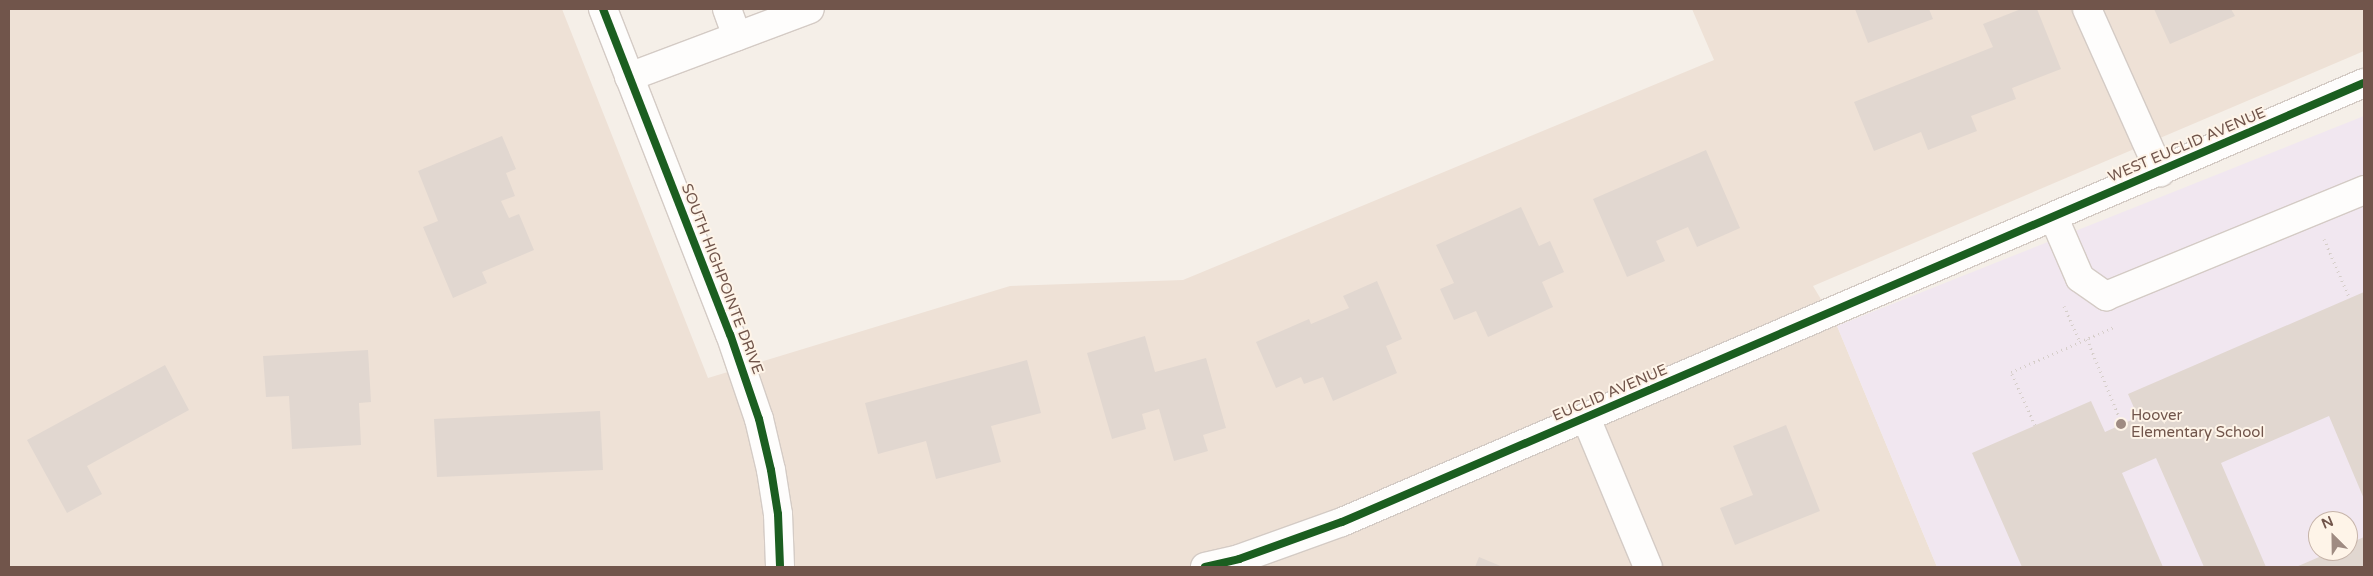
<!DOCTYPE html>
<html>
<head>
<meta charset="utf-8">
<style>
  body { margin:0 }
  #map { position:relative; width:2373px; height:576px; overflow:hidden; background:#f5efe8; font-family:"Varela Round",sans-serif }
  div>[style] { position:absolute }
  .residential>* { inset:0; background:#eee1d6 }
  .education>* { inset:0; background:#f1e7f0 }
  .building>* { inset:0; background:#e1d7d0 }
  .path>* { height:3px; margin-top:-1.5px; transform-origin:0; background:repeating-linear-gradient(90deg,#d6ceca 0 1px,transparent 0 5px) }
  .roads { filter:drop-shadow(1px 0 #d4cbc5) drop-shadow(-1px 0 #d4cbc5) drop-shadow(0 1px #d4cbc5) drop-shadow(0 -1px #d4cbc5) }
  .minor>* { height:28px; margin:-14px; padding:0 14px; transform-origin:14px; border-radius:14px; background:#fefdfc }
  .cycleway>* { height:8px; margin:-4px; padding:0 4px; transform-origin:4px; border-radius:4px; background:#1b5e20 }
  .dots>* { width:14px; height:14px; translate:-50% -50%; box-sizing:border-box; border:2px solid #fef4e8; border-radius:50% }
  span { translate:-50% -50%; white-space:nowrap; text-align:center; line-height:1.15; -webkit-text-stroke:4px #fef4e8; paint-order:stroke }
  .street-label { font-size:15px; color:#71554b }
  .poi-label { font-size:15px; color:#71554b }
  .left { translate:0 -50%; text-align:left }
  .frame { position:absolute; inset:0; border:10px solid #71554b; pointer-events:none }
  .north { position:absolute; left:2308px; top:511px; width:50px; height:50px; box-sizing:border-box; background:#fef4e8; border:1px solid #c6b4a9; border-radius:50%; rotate:337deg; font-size:14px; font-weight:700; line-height:20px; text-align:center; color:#71554b }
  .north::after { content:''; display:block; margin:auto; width:18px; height:22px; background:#9f8b82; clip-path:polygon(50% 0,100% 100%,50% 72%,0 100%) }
</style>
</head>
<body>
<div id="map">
  <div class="residential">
    <i style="clip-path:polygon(9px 9px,562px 9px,708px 378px,1010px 286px,1183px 280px,1714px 60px,1692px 9px,2364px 9px,2364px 51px,1813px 286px,1837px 326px,1937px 567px,9px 567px)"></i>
  </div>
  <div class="education">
    <i style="clip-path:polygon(evenodd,2364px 116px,2364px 567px,1937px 567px,1837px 326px,2364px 116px,2318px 521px,2348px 521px,2348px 551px,2318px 551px,2318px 521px)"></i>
  </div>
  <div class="building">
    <i style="clip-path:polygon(1855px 9px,1929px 9px,1933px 19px,1868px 43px)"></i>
    <i style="clip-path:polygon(2021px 9px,2037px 9px,2061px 69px,2012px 88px,2016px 99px,1971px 116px,1977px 131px,1928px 150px,1921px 132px,1874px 151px,1854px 102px,1993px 47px,1983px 24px)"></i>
    <i style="clip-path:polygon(2154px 9px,2231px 9px,2235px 16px,2170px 44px)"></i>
    <i style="clip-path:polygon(502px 136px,516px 169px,506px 173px,515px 196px,501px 201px,509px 218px,519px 214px,534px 250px,482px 272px,487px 283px,453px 298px,423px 227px,438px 221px,418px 171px)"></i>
    <i style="clip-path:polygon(1706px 150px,1740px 228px,1697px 247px,1688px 227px,1656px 241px,1665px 261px,1627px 277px,1593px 199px)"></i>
    <i style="clip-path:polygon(1521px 207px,1539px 246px,1550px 241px,1564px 272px,1542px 282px,1553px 307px,1488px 337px,1476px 311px,1454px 320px,1440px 289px,1454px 283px,1436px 245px)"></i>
    <i style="clip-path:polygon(1377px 281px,1402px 339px,1386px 346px,1397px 373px,1333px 401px,1323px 377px,1304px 384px,1301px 377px,1276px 388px,1256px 342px,1309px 319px,1311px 324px,1349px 308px,1343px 296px)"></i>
    <i style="clip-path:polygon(2364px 292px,2364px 499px,2329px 416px,2221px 463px,2266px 567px,2204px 567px,2156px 458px,2122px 473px,2163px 567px,2022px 567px,1972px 453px,2091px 401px,2105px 432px,2138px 417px,2128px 394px)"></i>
    <i style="clip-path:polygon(1145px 336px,1155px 372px,1206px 358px,1226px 428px,1203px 435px,1208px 451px,1174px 461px,1159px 409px,1142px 414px,1146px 429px,1112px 439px,1087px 353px)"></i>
    <i style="clip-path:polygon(368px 350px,371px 402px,359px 403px,361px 445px,292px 449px,289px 396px,266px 397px,263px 356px)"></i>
    <i style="clip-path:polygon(1027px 360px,1041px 413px,991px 426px,1001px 462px,936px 479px,926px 441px,878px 454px,865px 403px)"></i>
    <i style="clip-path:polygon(165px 365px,189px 410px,87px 466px,102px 494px,67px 513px,27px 440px)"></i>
    <i style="clip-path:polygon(600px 411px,603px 470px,437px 477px,434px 419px)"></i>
    <i style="clip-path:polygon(1786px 425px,1820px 511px,1735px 545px,1720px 508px,1753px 495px,1733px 446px)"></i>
    <i style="clip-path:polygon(2364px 537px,2364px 567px,2296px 567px,2333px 551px,2348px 551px,2348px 544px)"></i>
    <i style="clip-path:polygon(1479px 557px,1503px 567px,1475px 567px)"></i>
  </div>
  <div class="path">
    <i style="left:2324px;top:239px;width:65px;rotate:66.6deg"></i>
    <i style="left:2064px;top:306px;width:39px;rotate:66deg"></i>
    <i style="left:2087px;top:339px;width:92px;rotate:67.6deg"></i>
    <i style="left:2035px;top:425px;width:58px;rotate:-114.4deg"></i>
    <i style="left:2011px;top:372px;width:112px;rotate:-23.6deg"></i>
  </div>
  <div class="roads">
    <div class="minor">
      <i style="left:603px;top:9px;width:349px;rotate:68.7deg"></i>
      <i style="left:730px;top:334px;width:90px;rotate:71.2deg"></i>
      <i style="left:759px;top:419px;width:52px;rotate:76.8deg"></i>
      <i style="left:771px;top:470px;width:45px;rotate:81deg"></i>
      <i style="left:778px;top:514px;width:53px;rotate:87.8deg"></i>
      <i style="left:727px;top:9px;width:29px;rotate:70deg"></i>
      <i style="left:2087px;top:9px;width:179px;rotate:65.9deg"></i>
      <i style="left:629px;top:77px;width:193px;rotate:-20.6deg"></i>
      <i style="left:2054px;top:218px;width:65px;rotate:66.6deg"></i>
      <i style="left:2080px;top:278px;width:32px;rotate:35deg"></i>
      <i style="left:2106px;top:296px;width:279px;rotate:-22.3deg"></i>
      <i style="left:1586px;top:418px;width:161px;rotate:67.4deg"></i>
      <i style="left:1205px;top:567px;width:35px;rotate:-13deg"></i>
      <i style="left:1239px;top:559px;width:109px;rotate:-19.8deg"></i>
      <i style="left:1342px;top:522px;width:1112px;rotate:-23.25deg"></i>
    </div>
  </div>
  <div class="cycleway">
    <i style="left:603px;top:9px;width:349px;rotate:68.7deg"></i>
    <i style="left:730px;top:334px;width:90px;rotate:71.2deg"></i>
    <i style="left:759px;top:419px;width:52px;rotate:76.8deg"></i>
    <i style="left:771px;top:470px;width:45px;rotate:81deg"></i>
    <i style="left:778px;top:514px;width:53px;rotate:87.8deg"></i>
    <i style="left:1205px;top:567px;width:35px;rotate:-13deg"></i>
    <i style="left:1239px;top:559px;width:109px;rotate:-19.8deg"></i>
    <i style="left:1342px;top:522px;width:1112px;rotate:-23.25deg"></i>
  </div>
  <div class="dots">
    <i style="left:2121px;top:424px;background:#9f8b82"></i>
  </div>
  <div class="street-label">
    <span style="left:2187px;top:145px;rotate:-23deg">WEST EUCLID AVENUE</span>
    <span style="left:722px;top:279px;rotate:69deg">SOUTH HIGHPOINTE DRIVE</span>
    <span style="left:1610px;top:393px;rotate:-23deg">EUCLID AVENUE</span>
  </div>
  <div class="poi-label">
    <span class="left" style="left:2131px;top:424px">Hoover<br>Elementary School</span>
  </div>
  <div class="frame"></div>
  <div class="north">N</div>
</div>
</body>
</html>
